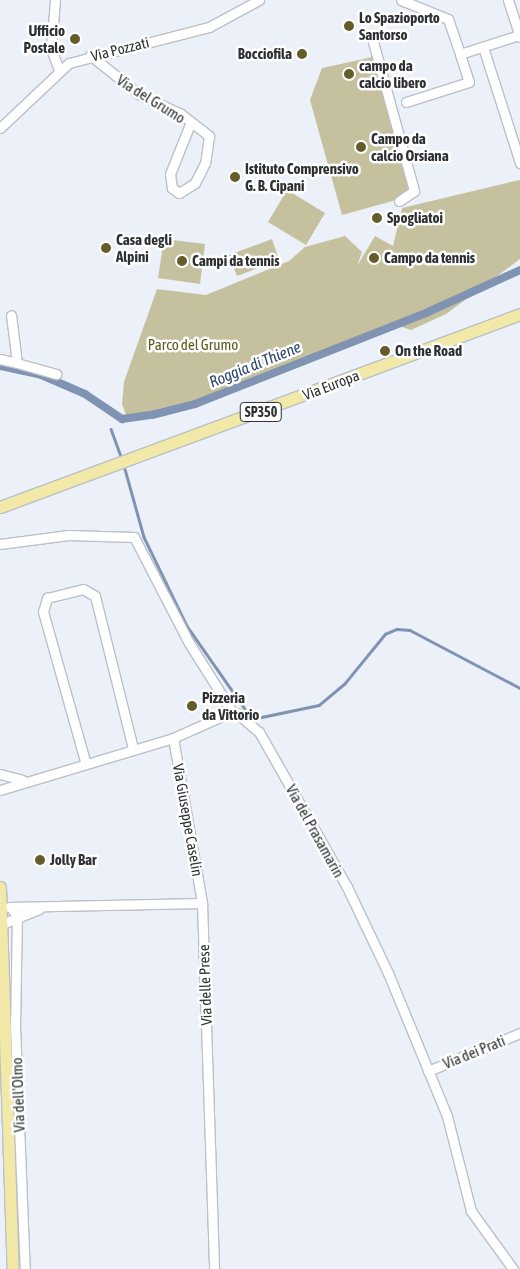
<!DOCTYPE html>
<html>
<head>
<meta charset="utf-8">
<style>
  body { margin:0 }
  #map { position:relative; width:520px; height:1269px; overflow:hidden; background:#ecf1f9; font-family:"Asap Condensed",sans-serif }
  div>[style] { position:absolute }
  .green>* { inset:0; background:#c5c09d }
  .stream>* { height:2.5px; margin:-1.25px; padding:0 1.25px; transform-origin:1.25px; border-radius:1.25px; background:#8093b2 }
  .canal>* { height:8px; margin:-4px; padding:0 4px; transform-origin:4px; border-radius:4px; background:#8093b2 }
  .roads { filter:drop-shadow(1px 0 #bbc0c7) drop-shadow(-1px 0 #bbc0c7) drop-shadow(0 1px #bbc0c7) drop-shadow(0 -1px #bbc0c7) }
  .minor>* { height:9px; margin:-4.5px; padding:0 4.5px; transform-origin:4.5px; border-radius:4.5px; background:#fff }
  .major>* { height:11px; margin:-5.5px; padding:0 5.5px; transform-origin:5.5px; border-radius:5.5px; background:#f2e8a7 }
  .dots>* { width:14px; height:14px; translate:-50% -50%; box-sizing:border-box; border:2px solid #fff; border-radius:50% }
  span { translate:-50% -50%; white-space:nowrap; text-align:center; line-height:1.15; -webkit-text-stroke:5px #fff; paint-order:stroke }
  .shield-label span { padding:1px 4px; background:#fff; border:1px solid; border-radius:4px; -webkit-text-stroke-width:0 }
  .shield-label { font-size:14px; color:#2e3033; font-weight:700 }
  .poi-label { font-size:15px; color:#2e3033; font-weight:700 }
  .left { translate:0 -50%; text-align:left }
  .right { translate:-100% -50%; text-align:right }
  .street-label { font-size:15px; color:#2e3033 }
  .park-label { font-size:15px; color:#625819 }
  .water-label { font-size:16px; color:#2c4571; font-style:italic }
</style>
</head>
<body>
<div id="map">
  <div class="green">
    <i style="clip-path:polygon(373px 57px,414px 195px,342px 215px,310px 100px,322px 68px)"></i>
    <i style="clip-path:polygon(520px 180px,520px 259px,446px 314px,411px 330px,390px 323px,211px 397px,127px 418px,122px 404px,124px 382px,157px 289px,206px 295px,289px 261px,305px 247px,345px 236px,362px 252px,357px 266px,375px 236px,393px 246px,402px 208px)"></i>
    <i style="clip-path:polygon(287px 190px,325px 213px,306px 245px,268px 222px)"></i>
    <i style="clip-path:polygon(164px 239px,205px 244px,200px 284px,158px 278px)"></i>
    <i style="clip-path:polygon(272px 239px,279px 260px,237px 276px,229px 255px)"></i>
  </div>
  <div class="stream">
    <i style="left:111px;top:429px;width:29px;rotate:70deg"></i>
    <i style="left:125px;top:469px;width:71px;rotate:74.4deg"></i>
    <i style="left:144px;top:537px;width:99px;rotate:64.2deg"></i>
    <i style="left:187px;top:626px;width:113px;rotate:55deg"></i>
    <i style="left:252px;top:719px;width:68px;rotate:-11.8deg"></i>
    <i style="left:319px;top:705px;width:34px;rotate:-40deg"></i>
    <i style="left:345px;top:683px;width:63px;rotate:-50.8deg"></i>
    <i style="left:385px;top:634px;width:13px;rotate:-23deg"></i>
    <i style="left:397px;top:629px;width:13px;rotate:4deg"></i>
    <i style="left:410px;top:630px;width:124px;rotate:27.8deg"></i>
  </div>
  <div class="canal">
    <i style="left:0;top:366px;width:40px;rotate:12deg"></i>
    <i style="left:39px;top:374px;width:50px;rotate:23.5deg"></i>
    <i style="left:85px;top:394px;width:45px;rotate:34deg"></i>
    <i style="left:122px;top:419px;width:30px;rotate:-8deg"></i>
    <i style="left:152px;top:415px;width:44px;rotate:-14.3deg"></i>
    <i style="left:195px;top:404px;width:251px;rotate:-21.5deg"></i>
    <i style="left:428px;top:312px;width:101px;rotate:-24.5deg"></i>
  </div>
  <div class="roads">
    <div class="minor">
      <i style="left:55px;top:0;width:49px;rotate:94.7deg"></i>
      <i style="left:51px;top:49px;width:22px;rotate:69deg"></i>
      <i style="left:401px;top:0;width:51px;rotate:22deg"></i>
      <i style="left:448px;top:19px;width:37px;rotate:71deg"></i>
      <i style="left:508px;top:0;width:39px;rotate:72deg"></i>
      <i style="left:372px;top:38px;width:159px;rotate:74.6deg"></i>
      <i style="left:414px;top:191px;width:18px;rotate:146deg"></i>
      <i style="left:483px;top:47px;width:122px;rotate:72.3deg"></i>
      <i style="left:90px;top:55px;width:64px;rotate:38.7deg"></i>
      <i style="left:140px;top:95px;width:45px;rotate:24.9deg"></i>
      <i style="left:181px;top:114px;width:36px;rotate:38deg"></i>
      <i style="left:209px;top:136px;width:27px;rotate:98deg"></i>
      <i style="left:205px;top:163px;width:22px;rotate:117deg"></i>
      <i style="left:195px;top:183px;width:19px;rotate:148deg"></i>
      <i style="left:179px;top:193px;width:9px;rotate:-144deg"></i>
      <i style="left:172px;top:188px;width:14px;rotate:-98deg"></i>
      <i style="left:170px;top:174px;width:54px;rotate:-68.2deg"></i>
      <i style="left:406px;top:102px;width:66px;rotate:-17.6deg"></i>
      <i style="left:469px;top:82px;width:29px;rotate:-108deg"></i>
      <i style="left:460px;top:54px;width:62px;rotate:-17.9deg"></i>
      <i style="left:0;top:128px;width:95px;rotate:-43.3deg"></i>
      <i style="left:69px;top:63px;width:145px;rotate:-14.4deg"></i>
      <i style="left:209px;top:27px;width:57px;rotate:-28.4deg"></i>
      <i style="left:0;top:359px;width:17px;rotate:13deg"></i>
      <i style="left:17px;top:363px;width:48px;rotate:-97.1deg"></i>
      <i style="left:17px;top:363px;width:41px;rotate:15.8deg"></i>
      <i style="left:0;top:544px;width:69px;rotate:-7.5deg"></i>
      <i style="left:68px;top:535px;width:66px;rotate:1.7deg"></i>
      <i style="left:134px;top:537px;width:119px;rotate:62.6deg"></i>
      <i style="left:189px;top:643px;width:83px;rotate:57.8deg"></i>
      <i style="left:173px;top:738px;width:168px;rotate:80deg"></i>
      <i style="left:202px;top:903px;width:366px;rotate:88.1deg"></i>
      <i style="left:85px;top:761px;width:155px;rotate:-105.7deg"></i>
      <i style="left:43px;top:612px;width:15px;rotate:-74deg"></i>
      <i style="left:47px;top:598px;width:37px;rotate:-14deg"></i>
      <i style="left:83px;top:589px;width:14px;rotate:30deg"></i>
      <i style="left:95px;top:596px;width:157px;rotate:76deg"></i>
      <i style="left:0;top:774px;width:23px;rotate:15deg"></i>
      <i style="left:0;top:790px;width:181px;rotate:-16.7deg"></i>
      <i style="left:173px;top:738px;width:61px;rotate:-24.1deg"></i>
      <i style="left:229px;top:713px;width:8px"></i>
      <i style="left:237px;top:713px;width:29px;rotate:41deg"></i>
      <i style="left:259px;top:732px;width:178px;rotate:60.4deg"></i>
      <i style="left:347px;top:887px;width:95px;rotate:64.5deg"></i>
      <i style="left:388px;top:973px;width:155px;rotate:67.6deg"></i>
      <i style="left:447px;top:1116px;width:98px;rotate:75.8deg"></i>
      <i style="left:471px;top:1211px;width:72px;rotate:54.1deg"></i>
      <i style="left:9px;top:907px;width:193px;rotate:-1.2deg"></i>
      <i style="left:10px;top:907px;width:11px;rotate:49deg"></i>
      <i style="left:17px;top:915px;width:110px;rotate:91deg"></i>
      <i style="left:15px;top:1025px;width:244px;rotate:87.7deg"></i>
      <i style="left:2px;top:924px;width:40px;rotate:-22deg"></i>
      <i style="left:428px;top:1071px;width:100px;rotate:-22.4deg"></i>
    </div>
    <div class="major">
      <i style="left:0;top:507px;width:555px;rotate:-20.36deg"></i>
      <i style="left:0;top:887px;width:382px;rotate:88.1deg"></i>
    </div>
  </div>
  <div class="dots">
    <i style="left:349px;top:26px;background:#645c29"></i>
    <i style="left:75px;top:39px;background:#645c29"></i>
    <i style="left:302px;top:54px;background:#645c29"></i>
    <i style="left:349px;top:74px;background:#645c29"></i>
    <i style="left:361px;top:147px;background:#645c29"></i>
    <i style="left:235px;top:177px;background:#645c29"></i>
    <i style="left:377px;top:218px;background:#645c29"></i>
    <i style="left:106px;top:248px;background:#645c29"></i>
    <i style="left:374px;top:258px;background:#645c29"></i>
    <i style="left:182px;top:261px;background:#645c29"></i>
    <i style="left:385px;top:351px;background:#645c29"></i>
    <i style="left:192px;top:706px;background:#645c29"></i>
    <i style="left:40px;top:860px;background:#645c29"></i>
  </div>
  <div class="shield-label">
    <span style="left:261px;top:412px">SP350</span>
  </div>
  <div class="poi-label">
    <span class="left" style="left:359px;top:26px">Lo Spazioporto<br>Santorso</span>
    <span class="right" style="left:65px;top:39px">Ufficio<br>Postale</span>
    <span class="right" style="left:292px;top:54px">Bocciofila</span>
    <span class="left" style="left:359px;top:74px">campo da<br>calcio libero</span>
    <span class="left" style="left:371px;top:147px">Campo da<br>calcio Orsiana</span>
    <span class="left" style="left:245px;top:177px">Istituto Comprensivo<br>G. B. Cipani</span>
    <span class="left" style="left:387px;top:218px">Spogliatoi</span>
    <span class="left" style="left:116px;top:248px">Casa degli<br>Alpini</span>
    <span class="left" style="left:384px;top:258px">Campo da tennis</span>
    <span class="left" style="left:192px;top:261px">Campi da tennis</span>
    <span class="left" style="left:395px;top:351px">On the Road</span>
    <span class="left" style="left:202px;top:706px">Pizzeria<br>da Vittorio</span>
    <span class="left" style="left:50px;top:860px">Jolly Bar</span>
  </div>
  <div class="street-label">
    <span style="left:120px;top:49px;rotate:-14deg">Via Pozzati</span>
    <span style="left:151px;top:99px;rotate:32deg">Via del Grumo</span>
    <span style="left:331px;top:385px;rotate:-21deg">Via Europa</span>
    <span style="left:188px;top:820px;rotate:80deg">Via Giuseppe Caselin</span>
    <span style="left:315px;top:831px;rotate:61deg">Via del Prasamarin</span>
    <span style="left:205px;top:985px;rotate:-92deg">Via delle Prese</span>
    <span style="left:474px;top:1052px;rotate:-22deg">Via dei Prati</span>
    <span style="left:18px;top:1095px;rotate:-92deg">Via dell'Olmo</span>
  </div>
  <div class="park-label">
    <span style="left:193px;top:345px">Parco del Grumo</span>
  </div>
  <div class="water-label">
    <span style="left:255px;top:364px;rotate:-22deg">Roggia di Thiene</span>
  </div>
</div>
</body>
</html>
